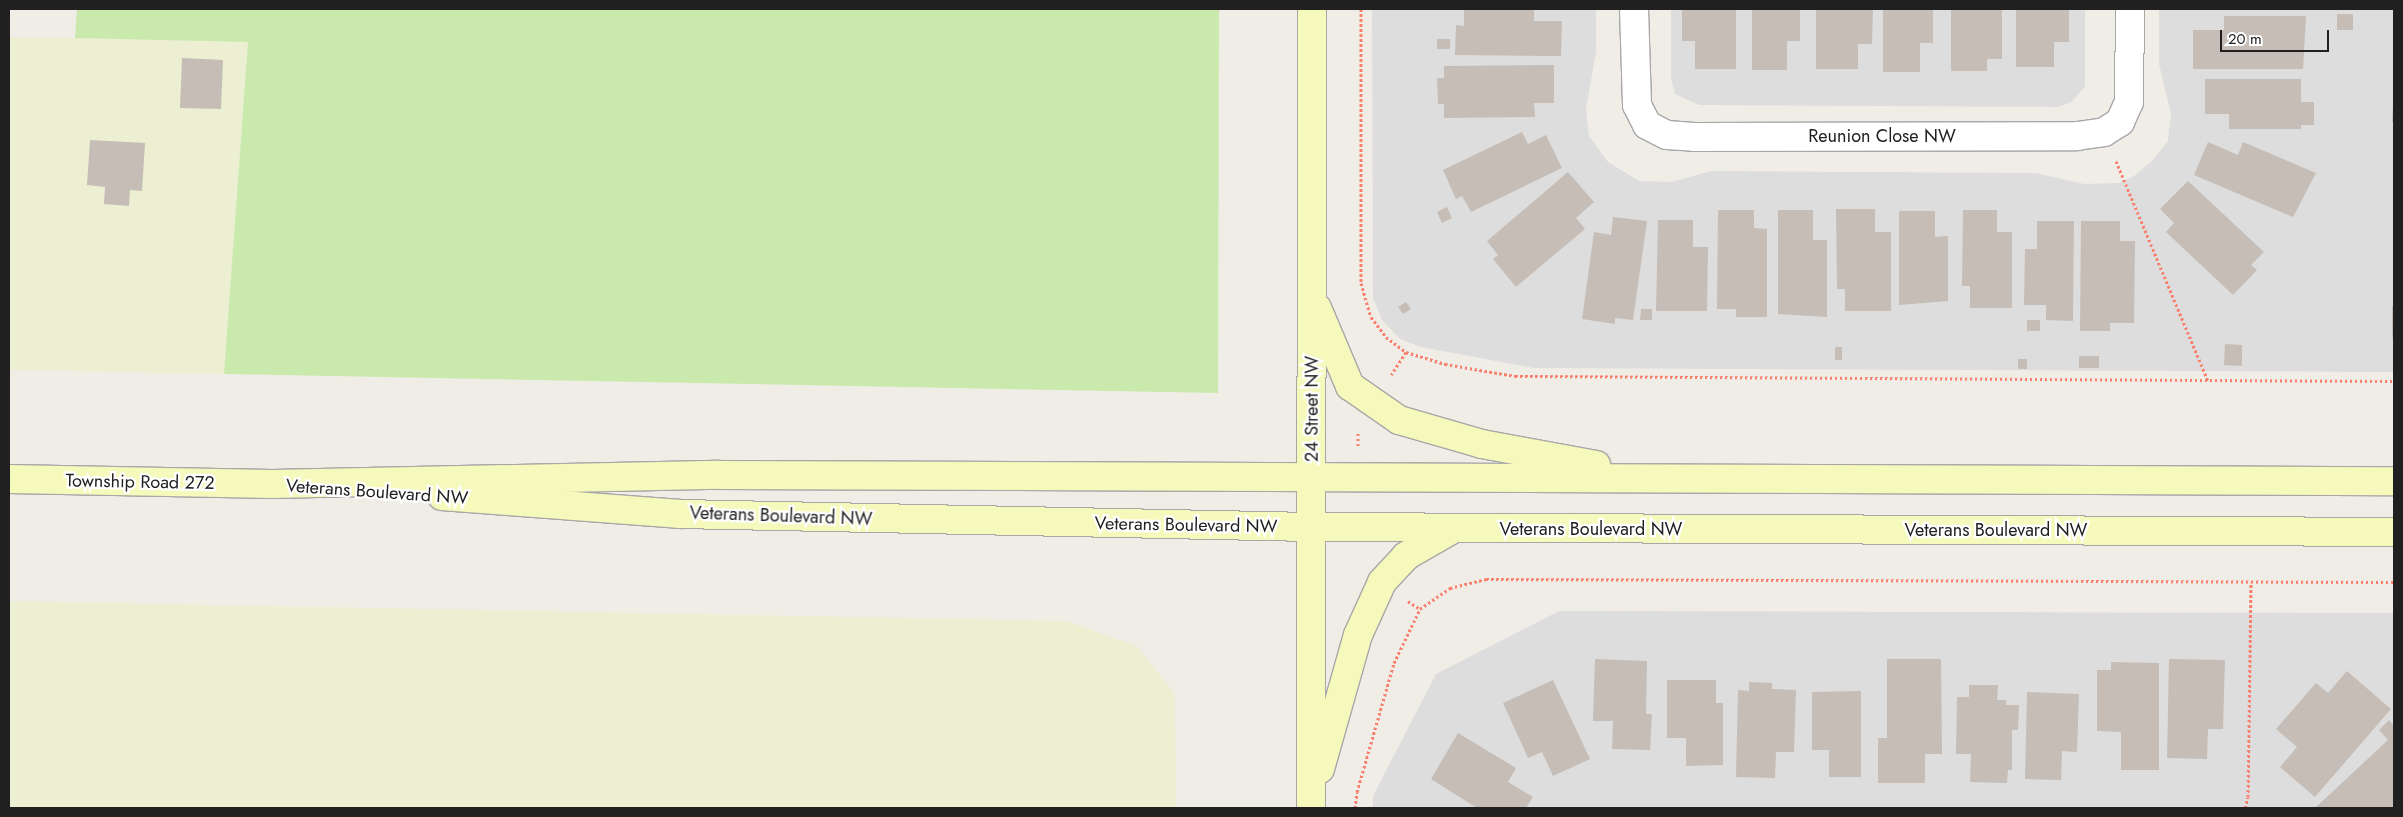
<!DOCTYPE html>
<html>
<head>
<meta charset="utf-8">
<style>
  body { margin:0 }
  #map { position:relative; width:2403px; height:817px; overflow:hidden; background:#f0ede7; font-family:Jost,sans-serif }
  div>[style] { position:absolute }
  .residential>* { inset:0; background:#dedddd }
  .farmland>* { inset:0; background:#ecefd2 }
  .grass>* { inset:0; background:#caeaad }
  .building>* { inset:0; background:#c5bdb6 }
  .path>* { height:3px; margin-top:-1.5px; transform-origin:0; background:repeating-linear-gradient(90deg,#f9806f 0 2.5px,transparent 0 5px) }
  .roads { filter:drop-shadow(1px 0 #a7a7a7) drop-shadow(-1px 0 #a7a7a7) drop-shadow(0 1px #a7a7a7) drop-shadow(0 -1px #a7a7a7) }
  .street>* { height:28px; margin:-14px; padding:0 14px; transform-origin:14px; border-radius:14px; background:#fff }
  .secondary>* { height:28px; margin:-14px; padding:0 14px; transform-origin:14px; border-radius:14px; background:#f5f9bc }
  span { translate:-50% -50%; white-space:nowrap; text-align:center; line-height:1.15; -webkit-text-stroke:4.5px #fff; paint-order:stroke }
  .street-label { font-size:18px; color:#202020 }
  .frame { position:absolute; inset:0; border:10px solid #202020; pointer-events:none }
  .scale { position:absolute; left:2220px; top:30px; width:109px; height:22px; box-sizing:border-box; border:2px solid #202020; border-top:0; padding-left:6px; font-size:15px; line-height:18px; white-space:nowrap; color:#202020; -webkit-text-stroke:4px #fff; paint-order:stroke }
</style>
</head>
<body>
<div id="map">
  <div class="residential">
    <i style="clip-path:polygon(1372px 9px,1596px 9px,1596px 52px,1586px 109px,1589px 136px,1608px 162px,1639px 181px,1672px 182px,1711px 171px,2036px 173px,2084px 184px,2119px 183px,2134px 176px,2152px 161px,2168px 141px,2171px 114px,2159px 64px,2159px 9px,2394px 9px,2394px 372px,1534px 368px,1421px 347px,1400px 339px,1382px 320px,1373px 298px)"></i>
    <i style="clip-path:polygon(1671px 9px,2085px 9px,2085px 87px,2071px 102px,2058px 107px,1699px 105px,1675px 94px,1671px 79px)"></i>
    <i style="clip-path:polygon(1559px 611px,2394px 613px,2394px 808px,1373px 808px,1373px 796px,1436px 674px)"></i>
  </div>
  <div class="farmland">
    <i style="clip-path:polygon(9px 37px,248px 41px,224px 374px,9px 370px)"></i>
    <i style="clip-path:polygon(9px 601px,1066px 621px,1137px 646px,1175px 694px,1176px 808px,9px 808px)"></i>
  </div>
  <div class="grass">
    <i style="clip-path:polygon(77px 9px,1219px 9px,1218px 393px,224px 374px,248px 42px,75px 38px)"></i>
  </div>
  <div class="building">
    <i style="clip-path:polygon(1464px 9px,1534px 9px,1534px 21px,1562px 21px,1561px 56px,1455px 55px,1456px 25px,1464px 26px)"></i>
    <i style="clip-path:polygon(1682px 9px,1736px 9px,1736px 69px,1695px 69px,1695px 41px,1682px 41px)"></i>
    <i style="clip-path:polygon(1752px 9px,1800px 9px,1800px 41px,1787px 41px,1787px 70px,1752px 70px)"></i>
    <i style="clip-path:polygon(1816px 9px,1873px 9px,1872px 44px,1858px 44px,1858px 69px,1816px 69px)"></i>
    <i style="clip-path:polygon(1883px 9px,1933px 9px,1933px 43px,1920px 43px,1920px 72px,1883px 72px)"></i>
    <i style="clip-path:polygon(1951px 9px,2002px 9px,2002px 59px,1987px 59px,1987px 71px,1951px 71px)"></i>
    <i style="clip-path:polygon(2016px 9px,2069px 9px,2069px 42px,2054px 42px,2054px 67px,2016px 67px)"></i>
    <i style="clip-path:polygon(2337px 14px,2353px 14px,2353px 30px,2337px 30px)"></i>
    <i style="clip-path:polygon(2224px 16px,2306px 16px,2303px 69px,2193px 69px,2193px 30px,2224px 30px)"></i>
    <i style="clip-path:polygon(1437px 39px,1450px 39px,1450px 49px,1437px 49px)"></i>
    <i style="clip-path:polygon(182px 58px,223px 60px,221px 109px,180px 108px)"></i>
    <i style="clip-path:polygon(1554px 65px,1554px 103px,1534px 103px,1535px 117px,1444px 118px,1444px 104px,1438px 104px,1437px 78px,1444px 78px,1444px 66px)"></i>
    <i style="clip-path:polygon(2205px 79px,2301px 79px,2301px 102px,2314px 102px,2314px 125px,2301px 125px,2301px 129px,2229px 129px,2229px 114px,2205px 114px)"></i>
    <i style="clip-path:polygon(2393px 105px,2394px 105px,2394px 122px,2392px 122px)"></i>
    <i style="clip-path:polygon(1522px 132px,1528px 144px,1546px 135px,1562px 168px,1471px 212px,1462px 196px,1456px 199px,1443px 170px)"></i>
    <i style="clip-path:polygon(90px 140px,145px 143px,142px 191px,130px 190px,129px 206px,104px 204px,105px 187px,87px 185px)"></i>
    <i style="clip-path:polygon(2208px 142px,2238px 155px,2243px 142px,2316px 173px,2293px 217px,2194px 175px)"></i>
    <i style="clip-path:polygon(1568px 172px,1594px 202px,1576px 218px,1585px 229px,1516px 287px,1493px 259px,1498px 255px,1487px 241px)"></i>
    <i style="clip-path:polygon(2188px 181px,2264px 252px,2251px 265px,2257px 270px,2233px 295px,2166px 232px,2174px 223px,2160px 209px)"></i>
    <i style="clip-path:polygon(1447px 207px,1452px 218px,1442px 223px,1437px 212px)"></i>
    <i style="clip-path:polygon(1836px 209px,1875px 209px,1875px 232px,1891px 232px,1891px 311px,1845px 311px,1845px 289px,1837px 289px)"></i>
    <i style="clip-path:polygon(1718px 210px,1754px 210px,1754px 228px,1767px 229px,1767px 317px,1736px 317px,1736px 309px,1717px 309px)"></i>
    <i style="clip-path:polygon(1778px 210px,1813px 210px,1813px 240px,1827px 240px,1827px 317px,1778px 314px)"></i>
    <i style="clip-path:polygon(1963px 210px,1997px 210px,1997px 232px,2012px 232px,2012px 308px,1970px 308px,1970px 286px,1962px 286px)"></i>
    <i style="clip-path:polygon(1899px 211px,1935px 211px,1935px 237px,1948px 236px,1948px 301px,1899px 305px)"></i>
    <i style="clip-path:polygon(1613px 217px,1647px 221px,1633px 320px,1615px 318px,1615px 324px,1582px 319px,1594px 232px,1611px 235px)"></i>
    <i style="clip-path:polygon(1658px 220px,1693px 220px,1693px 247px,1708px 247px,1707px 311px,1656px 311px)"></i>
    <i style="clip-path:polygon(2037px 221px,2074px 221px,2073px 321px,2046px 320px,2046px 305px,2024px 305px,2025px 249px,2037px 249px)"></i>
    <i style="clip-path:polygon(2081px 221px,2120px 221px,2120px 241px,2135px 241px,2134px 323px,2110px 323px,2110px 331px,2080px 331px)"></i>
    <i style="clip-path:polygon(1406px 302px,1411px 309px,1403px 314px,1398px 307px)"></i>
    <i style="clip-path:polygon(2392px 306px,2394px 306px,2393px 342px,2392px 332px)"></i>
    <i style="clip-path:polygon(1641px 309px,1652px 309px,1652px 320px,1640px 320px)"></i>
    <i style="clip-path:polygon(2027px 320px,2040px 320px,2040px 331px,2027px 331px)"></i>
    <i style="clip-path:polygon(2225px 344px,2242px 345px,2242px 366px,2224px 365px)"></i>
    <i style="clip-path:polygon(1835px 347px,1842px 347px,1842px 360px,1835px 360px)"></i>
    <i style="clip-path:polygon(2079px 356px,2099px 356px,2099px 368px,2079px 368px)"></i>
    <i style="clip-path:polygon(2018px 359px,2027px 359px,2027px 369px,2018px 369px)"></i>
    <i style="clip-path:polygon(1595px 659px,1647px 661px,1646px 714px,1652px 714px,1650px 750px,1612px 749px,1613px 721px,1593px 721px)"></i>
    <i style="clip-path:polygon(1887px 659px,1941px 659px,1942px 754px,1925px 754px,1925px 783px,1878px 783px,1878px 738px,1887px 738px)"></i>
    <i style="clip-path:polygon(2169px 659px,2225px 660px,2223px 729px,2208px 729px,2207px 759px,2167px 758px)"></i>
    <i style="clip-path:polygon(2111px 662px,2159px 663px,2159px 770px,2121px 770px,2121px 732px,2097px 731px,2097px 670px,2111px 670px)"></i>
    <i style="clip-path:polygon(2347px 671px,2391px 709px,2315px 797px,2280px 767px,2297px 747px,2276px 729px,2316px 683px,2328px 693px)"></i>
    <i style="clip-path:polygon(1553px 680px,1590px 759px,1553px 776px,1542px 752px,1528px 758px,1503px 703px)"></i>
    <i style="clip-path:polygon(1667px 680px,1716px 680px,1716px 703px,1723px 703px,1723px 765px,1686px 766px,1686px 738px,1667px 738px)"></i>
    <i style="clip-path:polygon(1749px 682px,1772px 683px,1772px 689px,1796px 690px,1794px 752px,1776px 752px,1775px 778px,1736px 777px,1738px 690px,1749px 691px)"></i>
    <i style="clip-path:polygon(1969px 685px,1998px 685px,1997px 700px,2006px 700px,2006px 705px,2019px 705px,2018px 730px,2012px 730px,2012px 770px,2008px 770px,2007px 783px,1970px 782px,1971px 754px,1956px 754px,1957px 697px,1969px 697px)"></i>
    <i style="clip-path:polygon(1861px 691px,1861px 777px,1829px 777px,1829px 750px,1812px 750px,1812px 692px)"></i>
    <i style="clip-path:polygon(2027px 692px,2079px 694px,2077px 752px,2062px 751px,2061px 780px,2025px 779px)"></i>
    <i style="clip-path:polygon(2389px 720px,2394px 726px,2394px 808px,2315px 808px,2388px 740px,2379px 730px)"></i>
    <i style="clip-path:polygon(1458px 733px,1516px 768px,1508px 782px,1533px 797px,1526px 808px,1477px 808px,1431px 779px)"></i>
  </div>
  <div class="path">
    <i style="left:1361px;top:9px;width:274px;rotate:90deg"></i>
    <i style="left:1361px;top:283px;width:35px;rotate:74deg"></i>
    <i style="left:1371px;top:317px;width:25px;rotate:53deg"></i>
    <i style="left:1386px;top:337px;width:25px;rotate:37deg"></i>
    <i style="left:1406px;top:352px;width:27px;rotate:123deg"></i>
    <i style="left:2116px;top:161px;width:238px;rotate:67.3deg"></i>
    <i style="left:1406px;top:352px;width:41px;rotate:17.1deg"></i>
    <i style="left:1445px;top:364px;width:71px;rotate:9.7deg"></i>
    <i style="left:1515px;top:376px;width:879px;rotate:0.33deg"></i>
    <i style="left:1358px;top:446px;width:14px;rotate:-90deg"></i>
    <i style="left:1408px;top:601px;width:14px;rotate:34deg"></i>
    <i style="left:1355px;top:808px;width:16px;rotate:-83deg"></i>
    <i style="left:1357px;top:792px;width:134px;rotate:-74deg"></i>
    <i style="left:1394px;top:663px;width:60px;rotate:-64.3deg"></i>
    <i style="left:1420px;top:609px;width:37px;rotate:-35deg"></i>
    <i style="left:1450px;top:588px;width:37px;rotate:-14deg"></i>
    <i style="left:1486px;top:579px;width:908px;rotate:0.19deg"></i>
    <i style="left:2245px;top:808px;width:11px;rotate:-75deg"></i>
    <i style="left:2248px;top:797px;width:215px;rotate:-89.2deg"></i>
  </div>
  <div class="roads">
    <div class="street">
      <i style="left:1634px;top:9px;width:96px;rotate:88.2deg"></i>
      <i style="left:1637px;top:105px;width:22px;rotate:63deg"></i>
      <i style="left:1647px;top:125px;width:22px;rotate:27deg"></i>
      <i style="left:1667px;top:135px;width:27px;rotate:4deg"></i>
      <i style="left:1694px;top:137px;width:383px;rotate:-0.1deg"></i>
      <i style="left:2077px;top:136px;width:27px;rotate:-8deg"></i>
      <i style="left:2104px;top:132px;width:19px;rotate:-32deg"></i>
      <i style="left:2120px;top:122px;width:22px;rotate:-66deg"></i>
      <i style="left:2129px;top:102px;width:93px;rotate:-89.4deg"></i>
    </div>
    <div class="secondary">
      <i style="left:1317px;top:308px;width:85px;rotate:67.1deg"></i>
      <i style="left:1350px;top:386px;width:60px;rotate:34.8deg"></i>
      <i style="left:1399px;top:420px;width:86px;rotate:16.1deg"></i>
      <i style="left:1482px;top:444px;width:116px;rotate:10.4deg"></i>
      <i style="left:9px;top:479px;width:263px;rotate:1.1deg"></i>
      <i style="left:272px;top:484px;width:447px;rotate:-1.2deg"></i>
      <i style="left:719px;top:475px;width:1675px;rotate:0.21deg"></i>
      <i style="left:442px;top:496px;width:239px;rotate:4.3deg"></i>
      <i style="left:680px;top:514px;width:631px;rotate:1.18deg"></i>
      <i style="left:1311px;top:527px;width:1083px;rotate:0.26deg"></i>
      <i style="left:1320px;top:769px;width:139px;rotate:-74.2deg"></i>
      <i style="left:1358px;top:635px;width:58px;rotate:-65.6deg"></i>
      <i style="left:1382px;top:582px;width:35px;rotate:-47deg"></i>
      <i style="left:1406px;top:556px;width:54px;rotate:-29.9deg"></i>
      <i style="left:1311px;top:808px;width:799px;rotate:-89.93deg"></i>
    </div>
  </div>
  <div class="street-label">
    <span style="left:1882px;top:136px">Reunion Close NW</span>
    <span style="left:1312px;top:409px;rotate:-90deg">24 Street NW</span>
    <span style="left:140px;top:482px;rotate:1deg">Township Road 272</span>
    <span style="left:377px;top:492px;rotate:4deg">Veterans Boulevard NW</span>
    <span style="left:781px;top:516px;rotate:2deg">Veterans Boulevard NW</span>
    <span style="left:1186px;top:525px;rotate:1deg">Veterans Boulevard NW</span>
    <span style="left:1591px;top:529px">Veterans Boulevard NW</span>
    <span style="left:1996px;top:530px">Veterans Boulevard NW</span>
  </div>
  <div class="frame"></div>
  <div class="scale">20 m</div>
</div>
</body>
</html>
